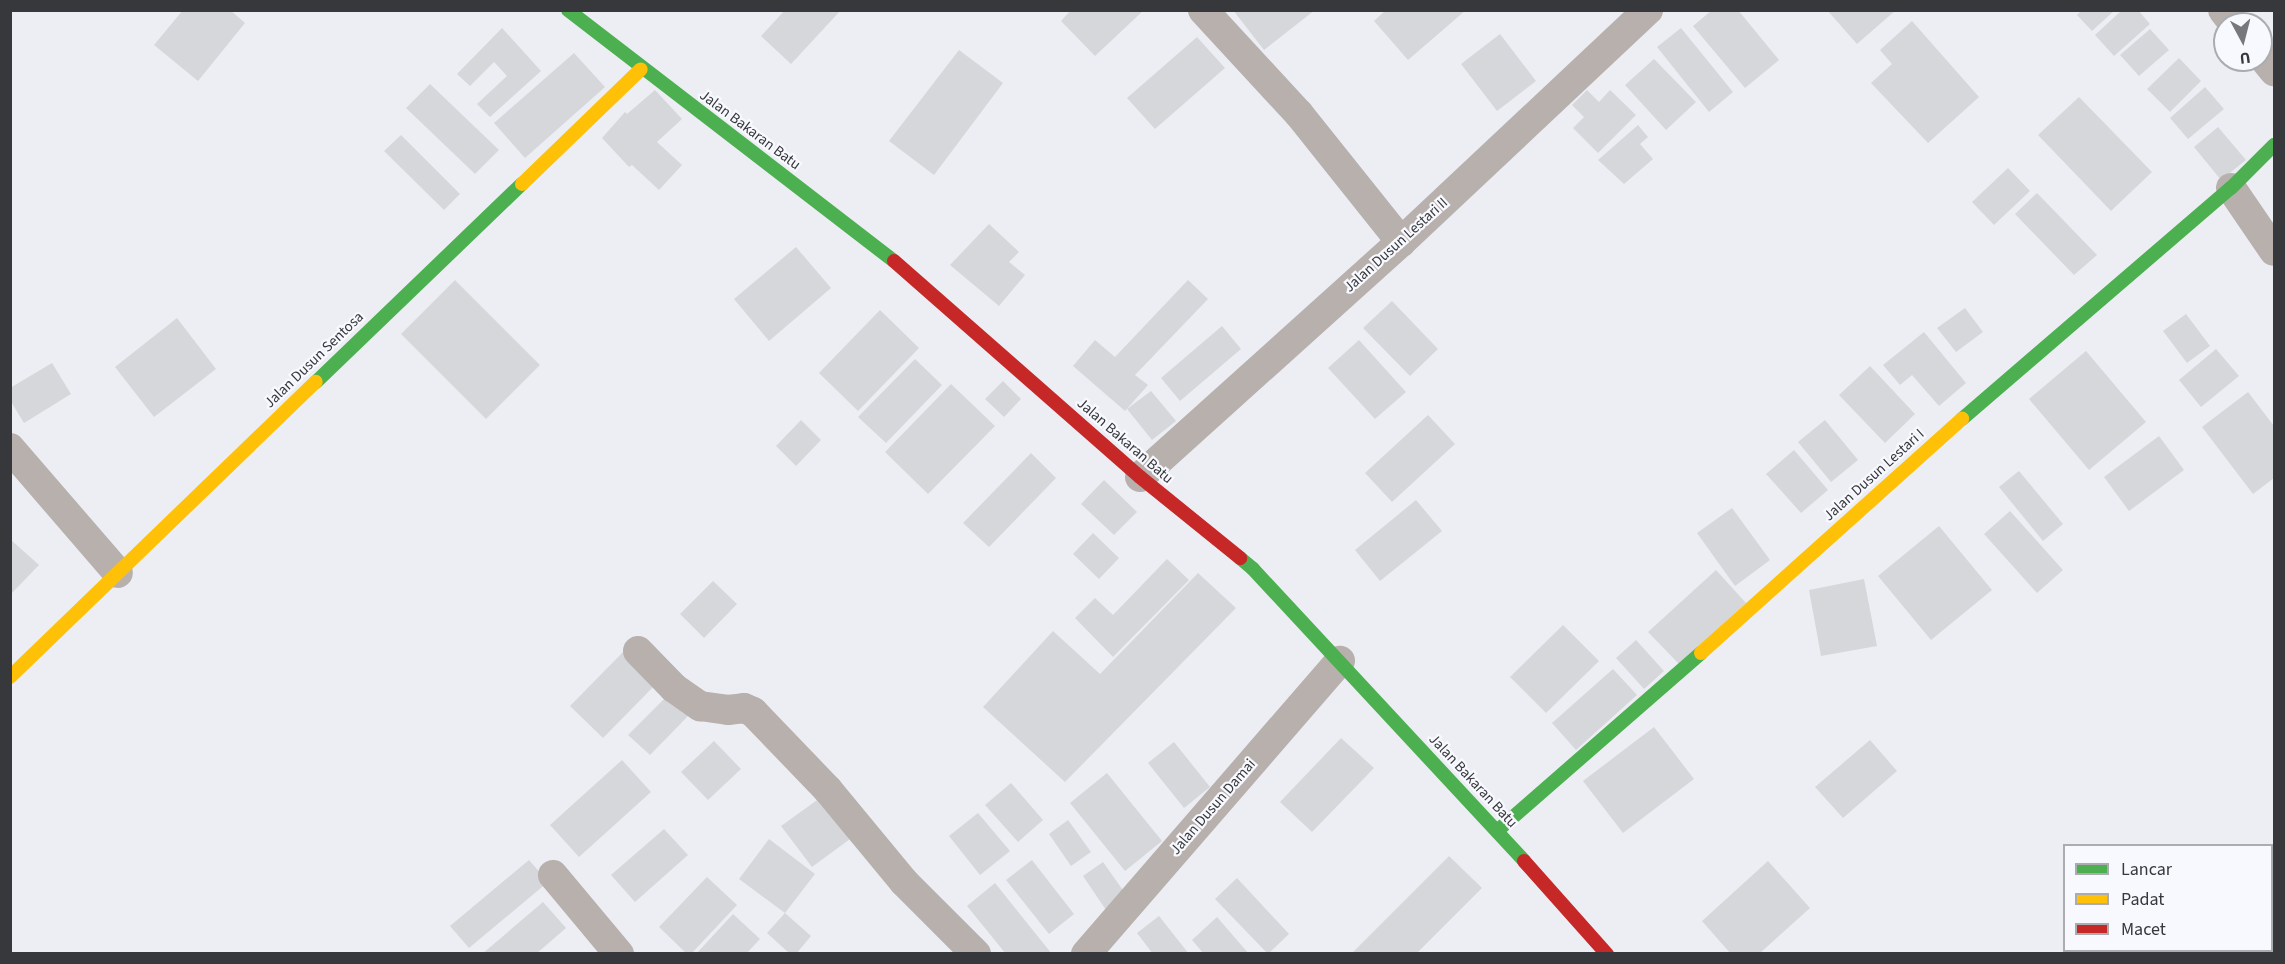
<!DOCTYPE html>
<html>
<head>
<meta charset="utf-8">
<style>
  body { margin:0 }
  #map { position:relative; width:2285px; height:964px; overflow:hidden; background:#eceef4; font-family:"Source Sans 3",sans-serif }
  div>[style] { position:absolute }
  .building>* { inset:0; background:#d5d7db }
  .street>* { height:30px; margin:-15px; padding:0 15px; transform-origin:15px; border-radius:15px; background:#b7b0ad }
  .fast>* { height:14px; margin:-7px; padding:0 7px; transform-origin:7px; border-radius:7px; background:#4caf50 }
  .slow>* { height:14px; margin:-7px; padding:0 7px; transform-origin:7px; border-radius:7px; background:#ffc107 }
  .jam>* { height:14px; margin:-7px; padding:0 7px; transform-origin:7px; border-radius:7px; background:#c62828 }
  span { translate:-50% -50%; white-space:nowrap; text-align:center; line-height:1.15; -webkit-text-stroke:4.5px #f8f9fe; paint-order:stroke }
  .street-label { font-size:15px; color:#37383c }
  .frame { position:absolute; inset:0; border:12px solid #37383c; pointer-events:none }
  .legend { position:absolute; left:2063px; top:844px; width:210px; height:108px; box-sizing:border-box; background:#f8f9fe; border:2px solid #abacb0; margin:0; padding:8px 10px; list-style:none; font-size:18px; color:#37383c }
  .legend li { display:flex; align-items:center; gap:12px; height:30px }
  .legend b { width:30px; border:2px solid #abacb0 }
  .north { position:absolute; left:2213px; top:12px; width:60px; height:60px; box-sizing:border-box; background:#f8f9fe; border:2px solid #abacb0; border-radius:50%; rotate:173deg; font-size:16px; font-weight:700; line-height:24px; text-align:center; color:#37383c }
  .north::after { content:''; display:block; margin:auto; width:21px; height:27px; background:#76787c; clip-path:polygon(50% 0,100% 100%,50% 72%,0 100%) }
</style>
</head>
<body>
<div id="map">
  <div class="building">
    <i style="clip-path:polygon(183px 10px,230px 10px,245px 23px,198px 81px,154px 45px)"></i>
    <i style="clip-path:polygon(785px 10px,841px 10px,791px 64px,761px 36px)"></i>
    <i style="clip-path:polygon(1071px 10px,1144px 10px,1095px 56px,1061px 21px)"></i>
    <i style="clip-path:polygon(1233px 10px,1315px 10px,1264px 50px)"></i>
    <i style="clip-path:polygon(1386px 10px,1466px 10px,1408px 60px,1374px 21px)"></i>
    <i style="clip-path:polygon(1712px 10px,1738px 10px,1779px 60px,1745px 88px,1693px 26px)"></i>
    <i style="clip-path:polygon(1827px 10px,1896px 10px,1857px 44px)"></i>
    <i style="clip-path:polygon(2082px 10px,2115px 10px,2092px 31px,2077px 15px)"></i>
    <i style="clip-path:polygon(2122px 10px,2138px 10px,2150px 24px,2114px 56px,2095px 35px)"></i>
    <i style="clip-path:polygon(1912px 21px,1979px 97px,1928px 143px,1871px 83px,1892px 64px,1880px 50px)"></i>
    <i style="clip-path:polygon(502px 28px,541px 71px,490px 117px,477px 104px,507px 76px,494px 62px,470px 86px,457px 74px)"></i>
    <i style="clip-path:polygon(1681px 28px,1733px 92px,1709px 112px,1657px 47px)"></i>
    <i style="clip-path:polygon(2150px 29px,2169px 50px,2139px 76px,2120px 55px)"></i>
    <i style="clip-path:polygon(1500px 34px,1536px 81px,1497px 111px,1461px 64px)"></i>
    <i style="clip-path:polygon(1197px 37px,1225px 68px,1155px 129px,1127px 98px)"></i>
    <i style="clip-path:polygon(959px 50px,1003px 83px,934px 175px,889px 141px)"></i>
    <i style="clip-path:polygon(574px 53px,605px 87px,525px 158px,494px 123px)"></i>
    <i style="clip-path:polygon(2179px 58px,2201px 81px,2170px 112px,2147px 89px)"></i>
    <i style="clip-path:polygon(1654px 59px,1696px 102px,1666px 130px,1625px 85px)"></i>
    <i style="clip-path:polygon(430px 84px,499px 150px,475px 174px,406px 108px)"></i>
    <i style="clip-path:polygon(2205px 87px,2224px 109px,2188px 139px,2170px 118px)"></i>
    <i style="clip-path:polygon(655px 90px,682px 119px,657px 142px,682px 165px,659px 190px,632px 165px,629px 167px,602px 138px,625px 112px,627px 114px)"></i>
    <i style="clip-path:polygon(1587px 90px,1599px 102px,1610px 90px,1636px 115px,1598px 153px,1573px 128px,1584px 117px,1572px 105px)"></i>
    <i style="clip-path:polygon(2079px 97px,2152px 172px,2111px 211px,2038px 135px)"></i>
    <i style="clip-path:polygon(1638px 125px,1648px 137px,1640px 144px,1653px 159px,1624px 184px,1598px 160px)"></i>
    <i style="clip-path:polygon(2218px 127px,2246px 160px,2221px 180px,2194px 147px)"></i>
    <i style="clip-path:polygon(401px 135px,460px 194px,444px 210px,384px 151px)"></i>
    <i style="clip-path:polygon(2008px 168px,2030px 191px,1994px 225px,1972px 202px)"></i>
    <i style="clip-path:polygon(2037px 193px,2097px 255px,2074px 275px,2015px 214px)"></i>
    <i style="clip-path:polygon(989px 224px,1019px 252px,1009px 262px,1025px 275px,999px 306px,950px 265px)"></i>
    <i style="clip-path:polygon(796px 247px,831px 288px,769px 341px,734px 299px)"></i>
    <i style="clip-path:polygon(455px 280px,540px 365px,486px 419px,401px 334px)"></i>
    <i style="clip-path:polygon(1188px 280px,1208px 299px,1135px 375px,1148px 385px,1125px 411px,1073px 366px,1095px 340px,1115px 357px)"></i>
    <i style="clip-path:polygon(1392px 301px,1438px 349px,1410px 376px,1363px 328px)"></i>
    <i style="clip-path:polygon(1965px 308px,1983px 332px,1956px 352px,1937px 328px)"></i>
    <i style="clip-path:polygon(880px 310px,919px 348px,858px 411px,819px 373px)"></i>
    <i style="clip-path:polygon(2186px 314px,2210px 346px,2187px 363px,2163px 331px)"></i>
    <i style="clip-path:polygon(177px 318px,216px 369px,154px 417px,115px 367px)"></i>
    <i style="clip-path:polygon(1222px 326px,1241px 349px,1180px 401px,1161px 378px)"></i>
    <i style="clip-path:polygon(1924px 332px,1966px 383px,1939px 406px,1912px 375px,1900px 385px,1883px 365px)"></i>
    <i style="clip-path:polygon(1359px 340px,1406px 392px,1375px 419px,1328px 368px)"></i>
    <i style="clip-path:polygon(2216px 349px,2239px 376px,2201px 407px,2179px 380px)"></i>
    <i style="clip-path:polygon(2086px 351px,2146px 422px,2089px 470px,2029px 399px)"></i>
    <i style="clip-path:polygon(915px 359px,942px 385px,886px 443px,858px 417px)"></i>
    <i style="clip-path:polygon(52px 363px,71px 394px,24px 423px,10px 400px,10px 388px)"></i>
    <i style="clip-path:polygon(1870px 366px,1915px 414px,1885px 443px,1839px 395px)"></i>
    <i style="clip-path:polygon(1003px 381px,1021px 399px,1004px 417px,985px 399px)"></i>
    <i style="clip-path:polygon(951px 384px,995px 426px,928px 494px,885px 452px)"></i>
    <i style="clip-path:polygon(1151px 391px,1176px 421px,1152px 440px,1127px 409px)"></i>
    <i style="clip-path:polygon(2248px 392px,2274px 426px,2274px 478px,2253px 494px,2202px 427px)"></i>
    <i style="clip-path:polygon(1428px 415px,1455px 444px,1392px 502px,1365px 473px)"></i>
    <i style="clip-path:polygon(801px 420px,821px 440px,796px 466px,776px 446px)"></i>
    <i style="clip-path:polygon(1825px 420px,1858px 460px,1831px 482px,1798px 442px)"></i>
    <i style="clip-path:polygon(2159px 436px,2184px 470px,2129px 511px,2104px 477px)"></i>
    <i style="clip-path:polygon(1794px 450px,1828px 490px,1801px 513px,1766px 474px)"></i>
    <i style="clip-path:polygon(1031px 453px,1056px 478px,989px 547px,963px 523px)"></i>
    <i style="clip-path:polygon(2019px 471px,2063px 524px,2043px 541px,1999px 487px)"></i>
    <i style="clip-path:polygon(1104px 480px,1137px 512px,1114px 535px,1081px 504px)"></i>
    <i style="clip-path:polygon(1416px 500px,1442px 531px,1380px 581px,1355px 550px)"></i>
    <i style="clip-path:polygon(1732px 508px,1770px 560px,1735px 586px,1697px 533px)"></i>
    <i style="clip-path:polygon(2010px 511px,2063px 570px,2037px 593px,1984px 534px)"></i>
    <i style="clip-path:polygon(1939px 526px,1992px 590px,1931px 640px,1878px 576px)"></i>
    <i style="clip-path:polygon(1093px 533px,1119px 558px,1099px 579px,1073px 554px)"></i>
    <i style="clip-path:polygon(10px 539px,39px 565px,10px 595px)"></i>
    <i style="clip-path:polygon(1167px 559px,1189px 580px,1113px 657px,1075px 618px,1095px 598px,1113px 615px)"></i>
    <i style="clip-path:polygon(1716px 570px,1746px 603px,1679px 664px,1648px 632px)"></i>
    <i style="clip-path:polygon(1198px 573px,1236px 608px,1065px 782px,983px 707px,1053px 631px,1100px 674px)"></i>
    <i style="clip-path:polygon(1864px 579px,1877px 646px,1821px 656px,1809px 590px)"></i>
    <i style="clip-path:polygon(713px 581px,737px 604px,704px 638px,680px 614px)"></i>
    <i style="clip-path:polygon(1563px 625px,1599px 661px,1546px 713px,1510px 677px)"></i>
    <i style="clip-path:polygon(1636px 640px,1664px 671px,1644px 689px,1616px 658px)"></i>
    <i style="clip-path:polygon(626px 649px,659px 681px,603px 738px,570px 706px)"></i>
    <i style="clip-path:polygon(1613px 669px,1637px 695px,1576px 750px,1552px 723px)"></i>
    <i style="clip-path:polygon(670px 693px,691px 713px,650px 755px,628px 735px)"></i>
    <i style="clip-path:polygon(1654px 727px,1694px 779px,1623px 833px,1583px 781px)"></i>
    <i style="clip-path:polygon(1341px 738px,1374px 768px,1312px 832px,1280px 802px)"></i>
    <i style="clip-path:polygon(1870px 740px,1897px 771px,1843px 818px,1815px 787px)"></i>
    <i style="clip-path:polygon(714px 741px,741px 769px,708px 800px,681px 772px)"></i>
    <i style="clip-path:polygon(1174px 742px,1210px 787px,1184px 808px,1148px 763px)"></i>
    <i style="clip-path:polygon(622px 760px,651px 792px,579px 857px,550px 825px)"></i>
    <i style="clip-path:polygon(1107px 773px,1162px 841px,1125px 871px,1070px 803px)"></i>
    <i style="clip-path:polygon(1011px 783px,1043px 820px,1018px 842px,985px 805px)"></i>
    <i style="clip-path:polygon(820px 798px,850px 839px,812px 867px,781px 826px)"></i>
    <i style="clip-path:polygon(978px 813px,1010px 851px,980px 875px,949px 836px)"></i>
    <i style="clip-path:polygon(1068px 820px,1091px 852px,1071px 866px,1049px 834px)"></i>
    <i style="clip-path:polygon(664px 829px,688px 855px,635px 902px,611px 875px)"></i>
    <i style="clip-path:polygon(769px 839px,815px 874px,785px 913px,811px 936px,796px 954px,790px 954px,767px 933px,785px 913px,739px 879px)"></i>
    <i style="clip-path:polygon(1449px 856px,1482px 888px,1416px 954px,1351px 954px)"></i>
    <i style="clip-path:polygon(529px 860px,548px 882px,469px 948px,450px 926px)"></i>
    <i style="clip-path:polygon(1032px 860px,1074px 914px,1049px 934px,1006px 880px)"></i>
    <i style="clip-path:polygon(1768px 861px,1810px 908px,1759px 954px,1731px 954px,1702px 921px)"></i>
    <i style="clip-path:polygon(1103px 862px,1127px 896px,1106px 910px,1083px 876px)"></i>
    <i style="clip-path:polygon(707px 877px,737px 905px,691px 954px,687px 954px,659px 927px)"></i>
    <i style="clip-path:polygon(1237px 878px,1289px 934px,1268px 954px,1215px 899px)"></i>
    <i style="clip-path:polygon(995px 883px,1052px 954px,1006px 954px,967px 906px)"></i>
    <i style="clip-path:polygon(543px 902px,566px 928px,536px 954px,482px 954px)"></i>
    <i style="clip-path:polygon(733px 914px,760px 939px,746px 954px,696px 954px)"></i>
    <i style="clip-path:polygon(1159px 916px,1189px 954px,1153px 954px,1137px 933px)"></i>
    <i style="clip-path:polygon(1217px 917px,1249px 954px,1204px 954px,1192px 940px)"></i>
  </div>
  <div class="street">
    <i style="left:1203px;top:10px;width:142px;rotate:47.3deg"></i>
    <i style="left:1299px;top:114px;width:164px;rotate:51.4deg"></i>
    <i style="left:2223px;top:10px;width:18px;rotate:52deg"></i>
    <i style="left:2261px;top:55px;width:21px;rotate:51deg"></i>
    <i style="left:2231px;top:188px;width:76px;rotate:55.7deg"></i>
    <i style="left:10px;top:448px;width:165px;rotate:49.2deg"></i>
    <i style="left:1140px;top:477px;width:351px;rotate:-42deg"></i>
    <i style="left:1401px;top:242px;width:339px;rotate:-43.2deg"></i>
    <i style="left:638px;top:651px;width:52px;rotate:45.8deg"></i>
    <i style="left:674px;top:688px;width:32px;rotate:35deg"></i>
    <i style="left:700px;top:706px;width:28px;rotate:8deg"></i>
    <i style="left:728px;top:710px;width:16px;rotate:-7deg"></i>
    <i style="left:744px;top:708px;width:10px;rotate:24deg"></i>
    <i style="left:753px;top:712px;width:108px;rotate:46.1deg"></i>
    <i style="left:828px;top:790px;width:119px;rotate:50.4deg"></i>
    <i style="left:904px;top:882px;width:102px;rotate:45deg"></i>
    <i style="left:553px;top:875px;width:103px;rotate:50.1deg"></i>
    <i style="left:1086px;top:954px;width:388px;rotate:-49.1deg"></i>
  </div>
  <div class="fast">
    <i style="left:568px;top:10px;width:411px;rotate:37.6deg"></i>
    <i style="left:316px;top:382px;width:286px;rotate:-43.9deg"></i>
    <i style="left:1962px;top:419px;width:355px;rotate:-40.7deg"></i>
    <i style="left:2231px;top:188px;width:61px;rotate:-45deg"></i>
    <i style="left:1240px;top:558px;width:17px;rotate:40deg"></i>
    <i style="left:1253px;top:569px;width:398px;rotate:47.1deg"></i>
    <i style="left:1497px;top:831px;width:271px;rotate:-41.1deg"></i>
  </div>
  <div class="slow">
    <i style="left:522px;top:184px;width:165px;rotate:-44deg"></i>
    <i style="left:1701px;top:653px;width:351px;rotate:-41.9deg"></i>
    <i style="left:10px;top:677px;width:425px;rotate:-44deg"></i>
  </div>
  <div class="jam">
    <i style="left:894px;top:261px;width:327px;rotate:41.3deg"></i>
    <i style="left:1140px;top:477px;width:129px;rotate:39deg"></i>
    <i style="left:1524px;top:861px;width:125px;rotate:48.3deg"></i>
  </div>
  <div class="street-label">
    <span style="left:750px;top:130px;rotate:37deg">Jalan Bakaran Batu</span>
    <span style="left:1396px;top:245px;rotate:-42deg">Jalan Dusun Lestari II</span>
    <span style="left:314px;top:360px;rotate:-44deg">Jalan Dusun Sentosa</span>
    <span style="left:1125px;top:441px;rotate:41deg">Jalan Bakaran Batu</span>
    <span style="left:1874px;top:475px;rotate:-42deg">Jalan Dusun Lestari I</span>
    <span style="left:1473px;top:781px;rotate:47deg">Jalan Bakaran Batu</span>
    <span style="left:1213px;top:807px;rotate:-49deg">Jalan Dusun Damai</span>
  </div>
  <div class="frame"></div>
  <ul class="legend">
  <li><b style="height:8px;background:#4caf50"></b>Lancar</li>
  <li><b style="height:8px;background:#ffc107"></b>Padat</li>
  <li><b style="height:8px;background:#c62828"></b>Macet</li>
  </ul>
  <div class="north">U</div>
</div>
</body>
</html>
